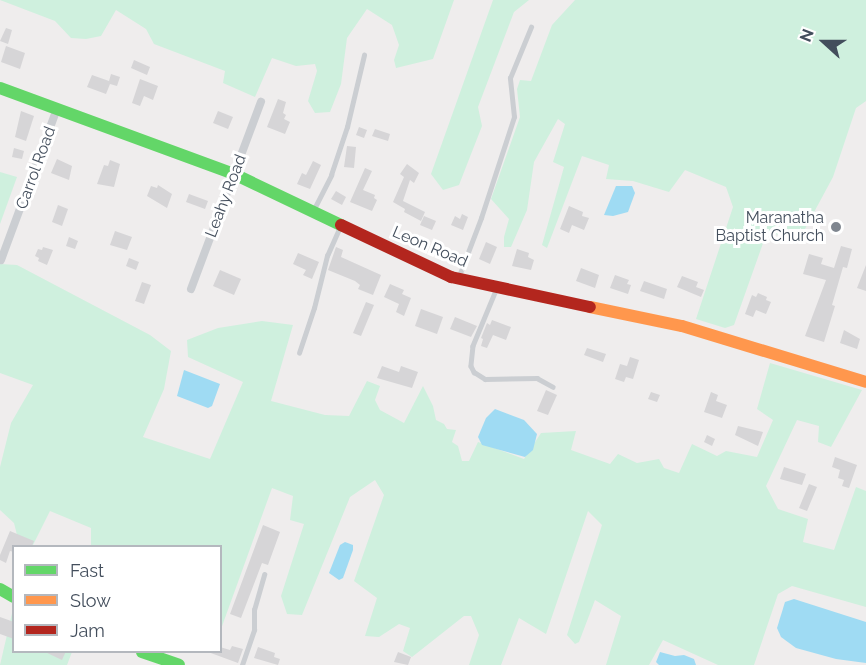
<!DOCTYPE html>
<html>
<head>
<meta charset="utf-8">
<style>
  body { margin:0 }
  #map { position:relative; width:866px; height:665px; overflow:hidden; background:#efeded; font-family:Raleway,sans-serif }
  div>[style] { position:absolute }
  .green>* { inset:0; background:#cff0de }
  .water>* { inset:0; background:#9fdbf3 }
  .building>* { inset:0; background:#d6d5d7 }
  .lane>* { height:4.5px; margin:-2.25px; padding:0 2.25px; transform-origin:2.25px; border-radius:2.25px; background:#cbced2 }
  .street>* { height:8px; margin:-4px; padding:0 4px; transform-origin:4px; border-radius:4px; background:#cbced2 }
  .fast>* { height:12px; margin:-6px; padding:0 6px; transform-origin:6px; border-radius:6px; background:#63d668 }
  .slow>* { height:12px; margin:-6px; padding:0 6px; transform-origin:6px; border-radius:6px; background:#ff974d }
  .jam>* { height:12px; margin:-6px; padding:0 6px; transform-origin:6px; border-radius:6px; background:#b3261e }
  .dots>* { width:16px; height:16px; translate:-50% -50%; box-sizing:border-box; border:3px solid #fff; border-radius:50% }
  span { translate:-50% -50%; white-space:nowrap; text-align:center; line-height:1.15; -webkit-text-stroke:6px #fff; paint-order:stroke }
  .street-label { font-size:16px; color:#434e5c }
  .poi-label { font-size:16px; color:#434e5c }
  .right { translate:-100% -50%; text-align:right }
  .legend { position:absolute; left:12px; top:545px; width:210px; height:108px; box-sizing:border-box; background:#fff; border:2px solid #b4b8be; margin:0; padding:8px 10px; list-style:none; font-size:18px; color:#434e5c }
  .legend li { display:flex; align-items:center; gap:12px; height:30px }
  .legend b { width:30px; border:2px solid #b4b8be }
  .north { position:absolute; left:794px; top:12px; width:60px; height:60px; -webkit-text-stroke:4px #fff; paint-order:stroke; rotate:291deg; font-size:16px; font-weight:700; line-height:24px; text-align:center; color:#434e5c }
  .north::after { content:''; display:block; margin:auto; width:21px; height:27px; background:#434e5c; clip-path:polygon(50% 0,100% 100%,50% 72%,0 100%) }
</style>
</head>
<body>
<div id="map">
  <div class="green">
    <i style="clip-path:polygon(0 0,454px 0,433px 59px,396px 68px,394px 60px,399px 45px,392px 25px,367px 9px,347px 38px,341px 84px,330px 112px,315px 113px,308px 101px,317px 71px,315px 64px,296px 66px,272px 58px,255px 97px,223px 83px,225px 71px,154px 44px,146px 29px,116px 10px,101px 36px,86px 39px,71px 38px,55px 21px)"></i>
    <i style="clip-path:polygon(493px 0,529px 0,514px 12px,478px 107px,482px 126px,459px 185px,443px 190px,431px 174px)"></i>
    <i style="clip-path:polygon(575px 0,866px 0,866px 101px,856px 108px,833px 177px,799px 240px,767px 232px,734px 325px,725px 328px,696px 319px,733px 207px,726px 187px,685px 170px,669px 192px,633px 181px,606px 179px,609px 165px,582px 156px,547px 248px,542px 245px,564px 167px,553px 162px,565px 124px,558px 119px,534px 162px,527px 210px,511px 247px,504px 247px,504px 237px,509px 219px,491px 199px,520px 117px,517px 89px,520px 80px,531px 81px,552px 25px)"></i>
    <i style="clip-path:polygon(0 172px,17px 177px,0 224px)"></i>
    <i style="clip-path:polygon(0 264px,17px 265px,150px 335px,171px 351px,164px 389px,143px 437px,210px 459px,243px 382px,188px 357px,187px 340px,218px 328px,262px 321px,293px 325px,271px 401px,325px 415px,349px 416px,367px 381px,380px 386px,375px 400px,380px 410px,404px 423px,423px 386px,433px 406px,436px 420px,444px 424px,447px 429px,456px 430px,452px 442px,458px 446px,462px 461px,469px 461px,478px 442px,524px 459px,541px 433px,576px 431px,571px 450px,610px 464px,618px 454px,637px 463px,659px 459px,664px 468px,679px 473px,692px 444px,717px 456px,726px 451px,757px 457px,773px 420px,757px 409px,770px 363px,862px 390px,831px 447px,818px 442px,819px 426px,797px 420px,766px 486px,778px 509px,808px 519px,803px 542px,834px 550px,856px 487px,866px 491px,866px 607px,792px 586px,778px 594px,754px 665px,718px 665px,663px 640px,649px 665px,606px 665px,621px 616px,595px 600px,579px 642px,575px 644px,567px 635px,602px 525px,588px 511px,546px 634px,519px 618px,501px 665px,469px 665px,479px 635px,471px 616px,464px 616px,412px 657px,403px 651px,410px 628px,399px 624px,379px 637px,365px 636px,377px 598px,354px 581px,384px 495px,375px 480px,350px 497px,302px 615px,287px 614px,281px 596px,304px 524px,290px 520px,293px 496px,272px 488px,221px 629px,220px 546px,91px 546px,91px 528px,50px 511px,33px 545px,17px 535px,14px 523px,0 510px,0 467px,11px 423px,33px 385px,0 373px)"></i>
    <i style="clip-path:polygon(13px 609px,14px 652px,72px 652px,67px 665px,0 665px)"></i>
  </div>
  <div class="water">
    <i style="clip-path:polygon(616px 186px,632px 186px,635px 193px,628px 212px,613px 216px,604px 215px)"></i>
    <i style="clip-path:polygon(184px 370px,220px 384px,212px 406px,208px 408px,177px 396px)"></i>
    <i style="clip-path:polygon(495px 409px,524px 420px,537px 434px,533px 450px,525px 457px,482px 445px,478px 437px,486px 418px)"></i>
    <i style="clip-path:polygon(345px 542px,353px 545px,353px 550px,343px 578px,339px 580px,329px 573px,340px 545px)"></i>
    <i style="clip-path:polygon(794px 599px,866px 622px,866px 663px,836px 659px,796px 648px,781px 637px,777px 628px,785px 602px)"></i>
    <i style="clip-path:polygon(660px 652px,675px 656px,684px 655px,694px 659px,696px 665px,659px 665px,656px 662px)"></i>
  </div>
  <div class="building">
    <i style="clip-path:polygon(6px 28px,12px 30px,8px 44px,0 41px)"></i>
    <i style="clip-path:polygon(6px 46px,25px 53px,20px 69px,1px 62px)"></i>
    <i style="clip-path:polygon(134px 60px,150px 67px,147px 75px,131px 68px)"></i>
    <i style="clip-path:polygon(111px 74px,120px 77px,117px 86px,110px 84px,106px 94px,87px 87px,92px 75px,109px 81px)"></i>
    <i style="clip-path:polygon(140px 79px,158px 86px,153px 100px,144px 96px,140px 106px,132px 103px)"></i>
    <i style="clip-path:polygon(278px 99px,286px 102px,283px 113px,286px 115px,284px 119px,290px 122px,285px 134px,267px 127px)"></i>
    <i style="clip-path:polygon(21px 111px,34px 116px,26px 141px,15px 137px)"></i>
    <i style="clip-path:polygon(218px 111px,233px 117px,228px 129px,213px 123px)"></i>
    <i style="clip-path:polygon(359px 127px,367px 130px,364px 138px,356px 135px)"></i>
    <i style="clip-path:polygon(375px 129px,390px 134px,388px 141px,372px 136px)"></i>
    <i style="clip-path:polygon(347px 146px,356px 147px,354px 168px,344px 167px)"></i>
    <i style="clip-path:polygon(14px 148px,24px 151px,22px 159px,12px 157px)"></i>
    <i style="clip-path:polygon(57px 159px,72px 166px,69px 180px,51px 173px)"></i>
    <i style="clip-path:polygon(110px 160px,120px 164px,114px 187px,97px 184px,104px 165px,108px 166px)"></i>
    <i style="clip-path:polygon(313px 161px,321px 165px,310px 189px,297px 184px,302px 173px,306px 175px)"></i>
    <i style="clip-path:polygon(407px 164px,419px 173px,414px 183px,410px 180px,403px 201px,425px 212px,421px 221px,404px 212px,405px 209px,393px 202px,404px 177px,400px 174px)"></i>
    <i style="clip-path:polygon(365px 168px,372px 171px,363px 190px,375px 195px,374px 198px,377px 200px,372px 211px,350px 202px)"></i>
    <i style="clip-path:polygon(158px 185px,172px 194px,167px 208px,147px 196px,151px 186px,157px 188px)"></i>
    <i style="clip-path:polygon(336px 191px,346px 197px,342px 205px,331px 199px)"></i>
    <i style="clip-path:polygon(189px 194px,208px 201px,205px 209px,186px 202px)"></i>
    <i style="clip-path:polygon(58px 205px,68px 209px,62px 226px,52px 222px)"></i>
    <i style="clip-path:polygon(569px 206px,583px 212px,582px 216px,589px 218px,584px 230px,572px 225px,569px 233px,560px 229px)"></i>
    <i style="clip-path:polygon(462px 214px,468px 217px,463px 230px,451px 225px,455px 216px,460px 219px)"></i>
    <i style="clip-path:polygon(424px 216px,436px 221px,432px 230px,420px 225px)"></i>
    <i style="clip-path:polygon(115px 231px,132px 237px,127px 250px,110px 245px)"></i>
    <i style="clip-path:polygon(69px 237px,78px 241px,75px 249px,66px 246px)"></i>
    <i style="clip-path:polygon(486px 242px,497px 247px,490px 264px,479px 259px)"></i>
    <i style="clip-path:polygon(841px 246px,852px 249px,847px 268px,843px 267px,832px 305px,835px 306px,824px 342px,805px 336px,826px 280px,803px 274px,809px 254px,823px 258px,821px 264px,834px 268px)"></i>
    <i style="clip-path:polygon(43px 247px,53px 250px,47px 265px,38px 261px,39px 258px,35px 256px,38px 249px,42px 250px)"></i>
    <i style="clip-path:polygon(336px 247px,343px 250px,341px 257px,381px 275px,373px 295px,358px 289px,360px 285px,355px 281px,328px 270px)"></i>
    <i style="clip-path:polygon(517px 249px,529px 253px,528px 257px,534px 260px,531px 270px,512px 266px)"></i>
    <i style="clip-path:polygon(298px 253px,319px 262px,312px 279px,303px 275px,306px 270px,293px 264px)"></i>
    <i style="clip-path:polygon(129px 258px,139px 262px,136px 270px,126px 266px)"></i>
    <i style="clip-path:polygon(866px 265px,866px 291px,857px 288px)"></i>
    <i style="clip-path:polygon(581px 268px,599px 275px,595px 288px,576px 281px)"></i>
    <i style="clip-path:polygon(220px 270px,241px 279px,234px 295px,213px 286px)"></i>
    <i style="clip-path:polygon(615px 275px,629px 280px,627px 284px,631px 285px,628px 294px,610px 288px)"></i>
    <i style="clip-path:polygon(682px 276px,698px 282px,696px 287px,704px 290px,701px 297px,677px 287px)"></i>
    <i style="clip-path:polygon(644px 281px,667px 289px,664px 299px,640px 291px)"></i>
    <i style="clip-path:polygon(142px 282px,151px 285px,144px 304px,135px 301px)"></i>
    <i style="clip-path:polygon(390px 284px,404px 290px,402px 294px,411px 298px,404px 316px,396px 312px,399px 304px,384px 297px)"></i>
    <i style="clip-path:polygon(758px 293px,767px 297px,766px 300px,771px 302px,766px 314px,756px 310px,753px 317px,745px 314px,752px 295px,756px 297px)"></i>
    <i style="clip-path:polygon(366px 302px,374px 305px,361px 336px,353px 333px)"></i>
    <i style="clip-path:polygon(421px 309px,443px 317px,437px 334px,415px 326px)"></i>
    <i style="clip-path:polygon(455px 317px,477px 326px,471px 337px,450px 329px)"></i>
    <i style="clip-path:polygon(492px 320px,511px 327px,506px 340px,493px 335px,487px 348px,481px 346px,483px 339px,481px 338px,487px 323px,490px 325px)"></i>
    <i style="clip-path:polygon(844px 330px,860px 339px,857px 349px,840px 343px)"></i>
    <i style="clip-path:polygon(587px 348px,606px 354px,603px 362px,584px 355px)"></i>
    <i style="clip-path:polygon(630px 357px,639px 360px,633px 379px,626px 377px,624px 382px,615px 379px,620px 364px,627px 366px)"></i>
    <i style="clip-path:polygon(382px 366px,399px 372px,401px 366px,418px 372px,412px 388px,377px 378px)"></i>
    <i style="clip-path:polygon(546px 390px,557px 395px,548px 415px,537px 411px)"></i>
    <i style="clip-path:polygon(651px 392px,660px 395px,657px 402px,648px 399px)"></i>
    <i style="clip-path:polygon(711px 392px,718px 395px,716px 401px,727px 405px,722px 418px,704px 412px)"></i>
    <i style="clip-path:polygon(738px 426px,763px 432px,758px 446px,735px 435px)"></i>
    <i style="clip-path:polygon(707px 435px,715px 439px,712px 446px,704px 442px)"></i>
    <i style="clip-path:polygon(835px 457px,857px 465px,849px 488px,842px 486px,844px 480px,838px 478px,840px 470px,832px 467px)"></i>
    <i style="clip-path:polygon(784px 467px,806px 474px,802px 485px,780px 479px)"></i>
    <i style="clip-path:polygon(809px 484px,817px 487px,807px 511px,799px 508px)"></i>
    <i style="clip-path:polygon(263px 525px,280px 532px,268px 565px,262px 563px,241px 618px,230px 614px)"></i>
    <i style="clip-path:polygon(10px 531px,34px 541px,32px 546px,14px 546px,14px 552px,10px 551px,6px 563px,0 560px,0 555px)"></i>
    <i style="clip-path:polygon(0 617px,14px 622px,14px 639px,0 634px)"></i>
    <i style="clip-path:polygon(232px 646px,243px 649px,238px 663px,208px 652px,220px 651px,220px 647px,230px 650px)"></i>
    <i style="clip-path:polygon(258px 647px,275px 653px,274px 657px,280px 659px,278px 665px,254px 658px)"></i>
    <i style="clip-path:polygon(43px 651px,66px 651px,62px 660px)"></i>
    <i style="clip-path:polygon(398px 652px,411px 657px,408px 665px,394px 662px)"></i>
  </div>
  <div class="lane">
    <i style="left:314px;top:209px;width:38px;rotate:-63deg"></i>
    <i style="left:331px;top:175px;width:51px;rotate:-71.6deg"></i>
    <i style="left:347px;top:127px;width:74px;rotate:-76.7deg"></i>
    <i style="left:459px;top:276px;width:62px;rotate:-69.2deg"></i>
    <i style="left:481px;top:218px;width:106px;rotate:-71.9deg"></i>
    <i style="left:514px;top:117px;width:39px;rotate:-96deg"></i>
    <i style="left:510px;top:78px;width:55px;rotate:-67.6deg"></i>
    <i style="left:497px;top:288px;width:63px;rotate:112.5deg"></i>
    <i style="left:473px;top:346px;width:20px;rotate:96deg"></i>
    <i style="left:471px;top:366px;width:7px;rotate:63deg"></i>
    <i style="left:474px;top:372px;width:13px;rotate:32deg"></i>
    <i style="left:485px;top:379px;width:52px;rotate:-1.1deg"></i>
    <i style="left:537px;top:378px;width:18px;rotate:29deg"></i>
    <i style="left:299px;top:353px;width:47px;rotate:-71.6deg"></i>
    <i style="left:314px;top:308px;width:54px;rotate:-76deg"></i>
    <i style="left:327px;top:256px;width:34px;rotate:-66deg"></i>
    <i style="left:242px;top:665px;width:37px;rotate:-71deg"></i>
    <i style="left:254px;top:630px;width:20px;rotate:-90deg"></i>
    <i style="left:254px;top:610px;width:37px;rotate:-74deg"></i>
  </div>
  <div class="street">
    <i style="left:1px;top:260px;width:161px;rotate:-69.7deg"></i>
    <i style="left:191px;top:289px;width:200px;rotate:-69.5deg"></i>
  </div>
  <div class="fast">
    <i style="left:0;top:88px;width:249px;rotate:20.2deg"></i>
    <i style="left:234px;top:174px;width:119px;rotate:25.5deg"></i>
    <i style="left:0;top:589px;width:16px;rotate:30deg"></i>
    <i style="left:142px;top:652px;width:39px;rotate:19deg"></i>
  </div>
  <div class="slow">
    <i style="left:590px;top:307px;width:94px;rotate:11.7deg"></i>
    <i style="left:682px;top:326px;width:192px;rotate:16.9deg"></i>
  </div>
  <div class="jam">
    <i style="left:341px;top:225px;width:122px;rotate:25.3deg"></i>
    <i style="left:451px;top:277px;width:142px;rotate:12.2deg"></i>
  </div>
  <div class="dots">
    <i style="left:836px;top:227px;background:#7f868f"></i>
  </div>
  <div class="street-label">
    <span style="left:36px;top:168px;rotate:-70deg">Carrol Road</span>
    <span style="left:226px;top:196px;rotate:-69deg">Leahy Road</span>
    <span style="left:430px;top:247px;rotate:23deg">Leon Road</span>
  </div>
  <div class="poi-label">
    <span class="right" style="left:824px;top:227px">Maranatha<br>Baptist Church</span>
  </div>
  <ul class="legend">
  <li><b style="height:8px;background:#63d668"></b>Fast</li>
  <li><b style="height:8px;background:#ff974d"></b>Slow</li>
  <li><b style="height:8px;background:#b3261e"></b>Jam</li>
  </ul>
  <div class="north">N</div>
</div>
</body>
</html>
